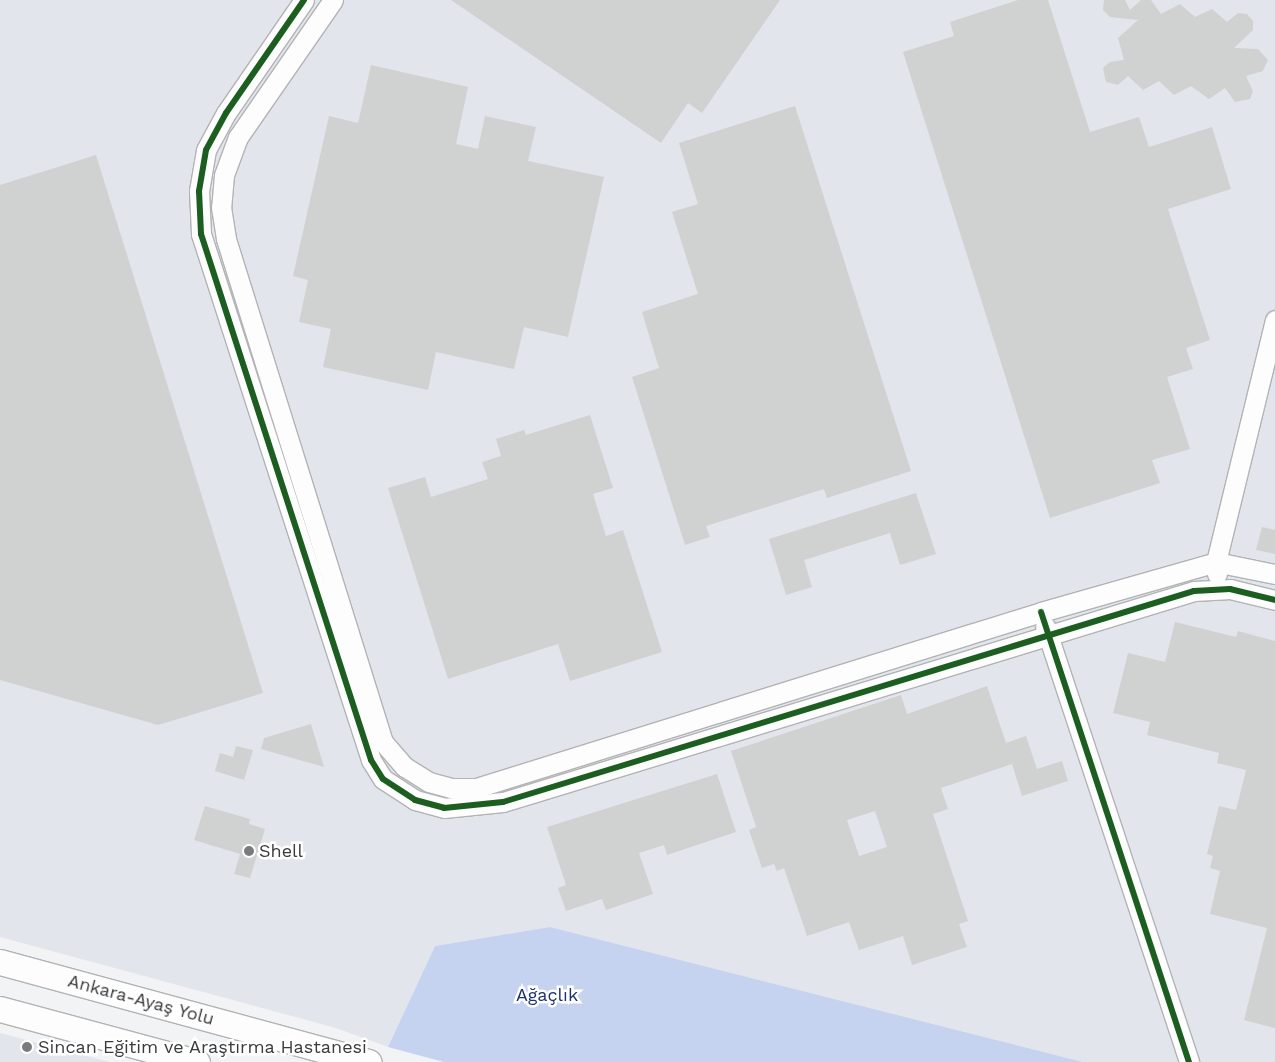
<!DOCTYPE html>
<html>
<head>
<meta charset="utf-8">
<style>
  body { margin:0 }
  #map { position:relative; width:1275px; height:1062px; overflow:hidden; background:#f1f3f5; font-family:"Work Sans",sans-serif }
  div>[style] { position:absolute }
  .built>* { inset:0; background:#e2e5ec }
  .forest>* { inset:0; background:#c5d3f0 }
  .building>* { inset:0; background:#d0d1d1 }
  .roads { filter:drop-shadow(1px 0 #b2b3b5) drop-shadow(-1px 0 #b2b3b5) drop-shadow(0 1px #b2b3b5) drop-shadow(0 -1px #b2b3b5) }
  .secondary>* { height:19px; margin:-9.5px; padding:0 9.5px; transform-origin:9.5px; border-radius:9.5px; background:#fdfdfe }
  .highway>* { height:25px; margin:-12.5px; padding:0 12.5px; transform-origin:12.5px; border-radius:12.5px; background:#fdfdfe }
  .cycleway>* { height:6px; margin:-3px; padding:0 3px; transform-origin:3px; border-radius:3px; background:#1b5e20 }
  .dots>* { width:14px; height:14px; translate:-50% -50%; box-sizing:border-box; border:2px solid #fff; border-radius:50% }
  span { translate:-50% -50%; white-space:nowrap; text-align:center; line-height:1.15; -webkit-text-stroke:5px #fff; paint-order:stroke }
  .poi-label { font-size:18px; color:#3a3b3d }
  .left { translate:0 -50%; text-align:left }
  .park-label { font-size:18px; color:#1d326e }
  .street-label { font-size:18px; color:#3a3b3d }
</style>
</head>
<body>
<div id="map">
  <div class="built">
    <i style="clip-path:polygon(0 0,1275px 0,1275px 1062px,1083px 1062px,550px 927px,435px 946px,388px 1047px,336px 1028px,0 937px)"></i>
    <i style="clip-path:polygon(0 1033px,110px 1062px,0 1062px)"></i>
  </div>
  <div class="forest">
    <i style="clip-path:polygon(550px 927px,1083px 1062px,444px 1062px,388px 1047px,435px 946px)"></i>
  </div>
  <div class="building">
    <i style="clip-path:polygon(451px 0,780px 0,702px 113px,688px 103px,661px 143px)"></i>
    <i style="clip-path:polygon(1018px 0,1048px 0,1090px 132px,1139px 117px,1149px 147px,1212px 127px,1231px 189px,1168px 209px,1210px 340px,1186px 348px,1193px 369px,1167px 377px,1190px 449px,1152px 460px,1160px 483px,1050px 518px,903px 52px,954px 36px,950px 22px)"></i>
    <i style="clip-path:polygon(1104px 0,1125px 0,1130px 10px,1141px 0,1151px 0,1161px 14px,1180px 4px,1195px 17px,1212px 9px,1227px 22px,1238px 13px,1247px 14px,1253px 21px,1253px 30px,1234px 48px,1258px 49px,1268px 60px,1263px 71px,1246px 76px,1253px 91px,1250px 99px,1235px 102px,1225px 88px,1209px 99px,1191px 86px,1174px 95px,1159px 81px,1143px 90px,1128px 76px,1118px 85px,1106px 82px,1103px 68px,1110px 62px,1124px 60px,1118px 38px,1138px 20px,1110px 17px,1103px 10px)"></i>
    <i style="clip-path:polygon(371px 65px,468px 87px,456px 144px,478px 149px,485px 116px,536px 127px,528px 161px,604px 177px,568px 337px,524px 327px,514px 369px,436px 352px,428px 390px,323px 367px,331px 329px,299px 322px,308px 280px,293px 276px,329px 116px,358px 123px)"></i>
    <i style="clip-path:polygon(795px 106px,911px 471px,827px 498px,824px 489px,706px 526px,710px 537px,685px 545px,632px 377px,659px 368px,642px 312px,698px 294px,672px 212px,698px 204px,679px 143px)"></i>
    <i style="clip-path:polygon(96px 155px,263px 693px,158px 725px,0 680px,0 185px)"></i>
    <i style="clip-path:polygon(590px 415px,613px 488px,593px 494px,606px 536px,623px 530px,662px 652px,570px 681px,558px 644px,448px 679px,388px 488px,425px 477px,431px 497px,488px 479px,482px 462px,501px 456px,496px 439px,524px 430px,526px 435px)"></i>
    <i style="clip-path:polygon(916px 493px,936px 554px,900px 565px,890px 533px,804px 560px,812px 587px,786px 595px,769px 539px)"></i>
    <i style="clip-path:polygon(1262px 527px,1275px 530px,1275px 554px,1256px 550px)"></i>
    <i style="clip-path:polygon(1175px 622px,1236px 637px,1238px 631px,1275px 641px,1275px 1028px,1244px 1020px,1267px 928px,1210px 914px,1220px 871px,1210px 868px,1213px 856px,1207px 854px,1219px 806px,1236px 810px,1246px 770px,1217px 763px,1219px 753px,1147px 735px,1150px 722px,1113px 713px,1128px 653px,1165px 662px)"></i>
    <i style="clip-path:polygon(evenodd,987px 686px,1006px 743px,1026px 736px,1037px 769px,1062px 761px,1068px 781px,1022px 796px,1012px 764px,941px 788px,948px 809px,933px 814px,968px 921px,959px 924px,967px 947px,912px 965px,903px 936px,859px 950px,849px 922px,807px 936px,784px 868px,777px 871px,774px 864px,762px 868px,749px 830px,756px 827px,731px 751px,901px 695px,907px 714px,987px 686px,875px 811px,887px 847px,859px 856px,847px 820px,875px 811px)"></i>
    <i style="clip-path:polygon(311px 724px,324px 767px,261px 749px,264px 738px)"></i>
    <i style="clip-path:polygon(236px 746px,253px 750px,244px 780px,215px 771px,220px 753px,233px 757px)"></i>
    <i style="clip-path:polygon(717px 774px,736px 832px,667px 855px,664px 845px,639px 853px,653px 894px,606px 910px,602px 899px,566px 911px,558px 888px,566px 885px,547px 827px)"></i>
    <i style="clip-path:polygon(205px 806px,250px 819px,249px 824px,265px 829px,250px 878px,234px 874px,240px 854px,194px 840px)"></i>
  </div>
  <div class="roads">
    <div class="secondary">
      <i style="left:304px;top:0;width:137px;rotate:124.6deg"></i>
      <i style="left:226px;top:113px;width:42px;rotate:118.4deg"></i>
      <i style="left:206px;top:150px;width:42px;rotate:99.7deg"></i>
      <i style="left:199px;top:191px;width:43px;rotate:87.3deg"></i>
      <i style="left:201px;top:234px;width:553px;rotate:72.09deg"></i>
      <i style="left:371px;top:760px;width:22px;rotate:58deg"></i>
      <i style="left:383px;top:779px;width:38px;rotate:33deg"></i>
      <i style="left:415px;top:800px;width:30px;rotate:15deg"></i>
      <i style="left:444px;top:808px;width:59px;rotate:-5.8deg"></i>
      <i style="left:503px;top:802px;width:722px;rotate:-16.98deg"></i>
      <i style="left:1194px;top:591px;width:36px;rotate:-3deg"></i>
      <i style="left:1230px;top:589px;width:46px;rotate:13.7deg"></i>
      <i style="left:333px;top:0;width:167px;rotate:124.7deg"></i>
      <i style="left:238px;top:137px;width:40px;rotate:110.2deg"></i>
      <i style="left:224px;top:175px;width:32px;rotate:95deg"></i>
      <i style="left:221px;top:207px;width:32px;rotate:81deg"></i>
      <i style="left:226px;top:239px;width:527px;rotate:72.67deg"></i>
      <i style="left:383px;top:742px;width:33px;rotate:49deg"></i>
      <i style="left:405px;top:767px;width:28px;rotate:32deg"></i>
      <i style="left:429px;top:782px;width:23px;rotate:15deg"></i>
      <i style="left:451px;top:788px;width:25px"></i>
      <i style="left:476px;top:788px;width:592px;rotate:-17.3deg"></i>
      <i style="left:1041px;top:612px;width:182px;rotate:-15.9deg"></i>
      <i style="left:1216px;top:562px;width:60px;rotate:11.5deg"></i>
      <i style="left:1217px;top:574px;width:12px;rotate:-95deg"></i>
      <i style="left:1216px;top:562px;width:249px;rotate:-76.3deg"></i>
      <i style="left:1045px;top:626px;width:459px;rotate:71.7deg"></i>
    </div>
    <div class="highway">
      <i style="left:0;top:962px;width:382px;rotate:15.2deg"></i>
      <i style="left:0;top:1009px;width:204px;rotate:15.1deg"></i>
    </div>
  </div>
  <div class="cycleway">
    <i style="left:304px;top:0;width:137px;rotate:124.6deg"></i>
    <i style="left:226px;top:113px;width:42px;rotate:118.4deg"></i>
    <i style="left:206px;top:150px;width:42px;rotate:99.7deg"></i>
    <i style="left:199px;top:191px;width:43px;rotate:87.3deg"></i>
    <i style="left:201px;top:234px;width:553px;rotate:72.09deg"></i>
    <i style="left:371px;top:760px;width:22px;rotate:58deg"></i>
    <i style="left:383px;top:779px;width:38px;rotate:33deg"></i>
    <i style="left:415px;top:800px;width:30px;rotate:15deg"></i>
    <i style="left:444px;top:808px;width:59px;rotate:-5.8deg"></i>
    <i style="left:503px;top:802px;width:722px;rotate:-16.98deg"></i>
    <i style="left:1194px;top:591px;width:36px;rotate:-3deg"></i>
    <i style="left:1230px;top:589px;width:46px;rotate:13.7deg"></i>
    <i style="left:1041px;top:612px;width:474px;rotate:71.8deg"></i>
  </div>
  <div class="dots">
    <i style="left:249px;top:851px;background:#7a7b7d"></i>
    <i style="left:27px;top:1047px;background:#7a7b7d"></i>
  </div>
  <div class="poi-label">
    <span class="left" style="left:259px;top:851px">Shell</span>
    <span class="left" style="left:38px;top:1047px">Sincan Eğitim ve Araştırma Hastanesi</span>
  </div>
  <div class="park-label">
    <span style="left:547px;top:995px">Ağaçlık</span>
  </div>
  <div class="street-label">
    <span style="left:141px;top:1000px;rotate:15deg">Ankara-Ayaş Yolu</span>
  </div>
</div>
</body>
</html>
